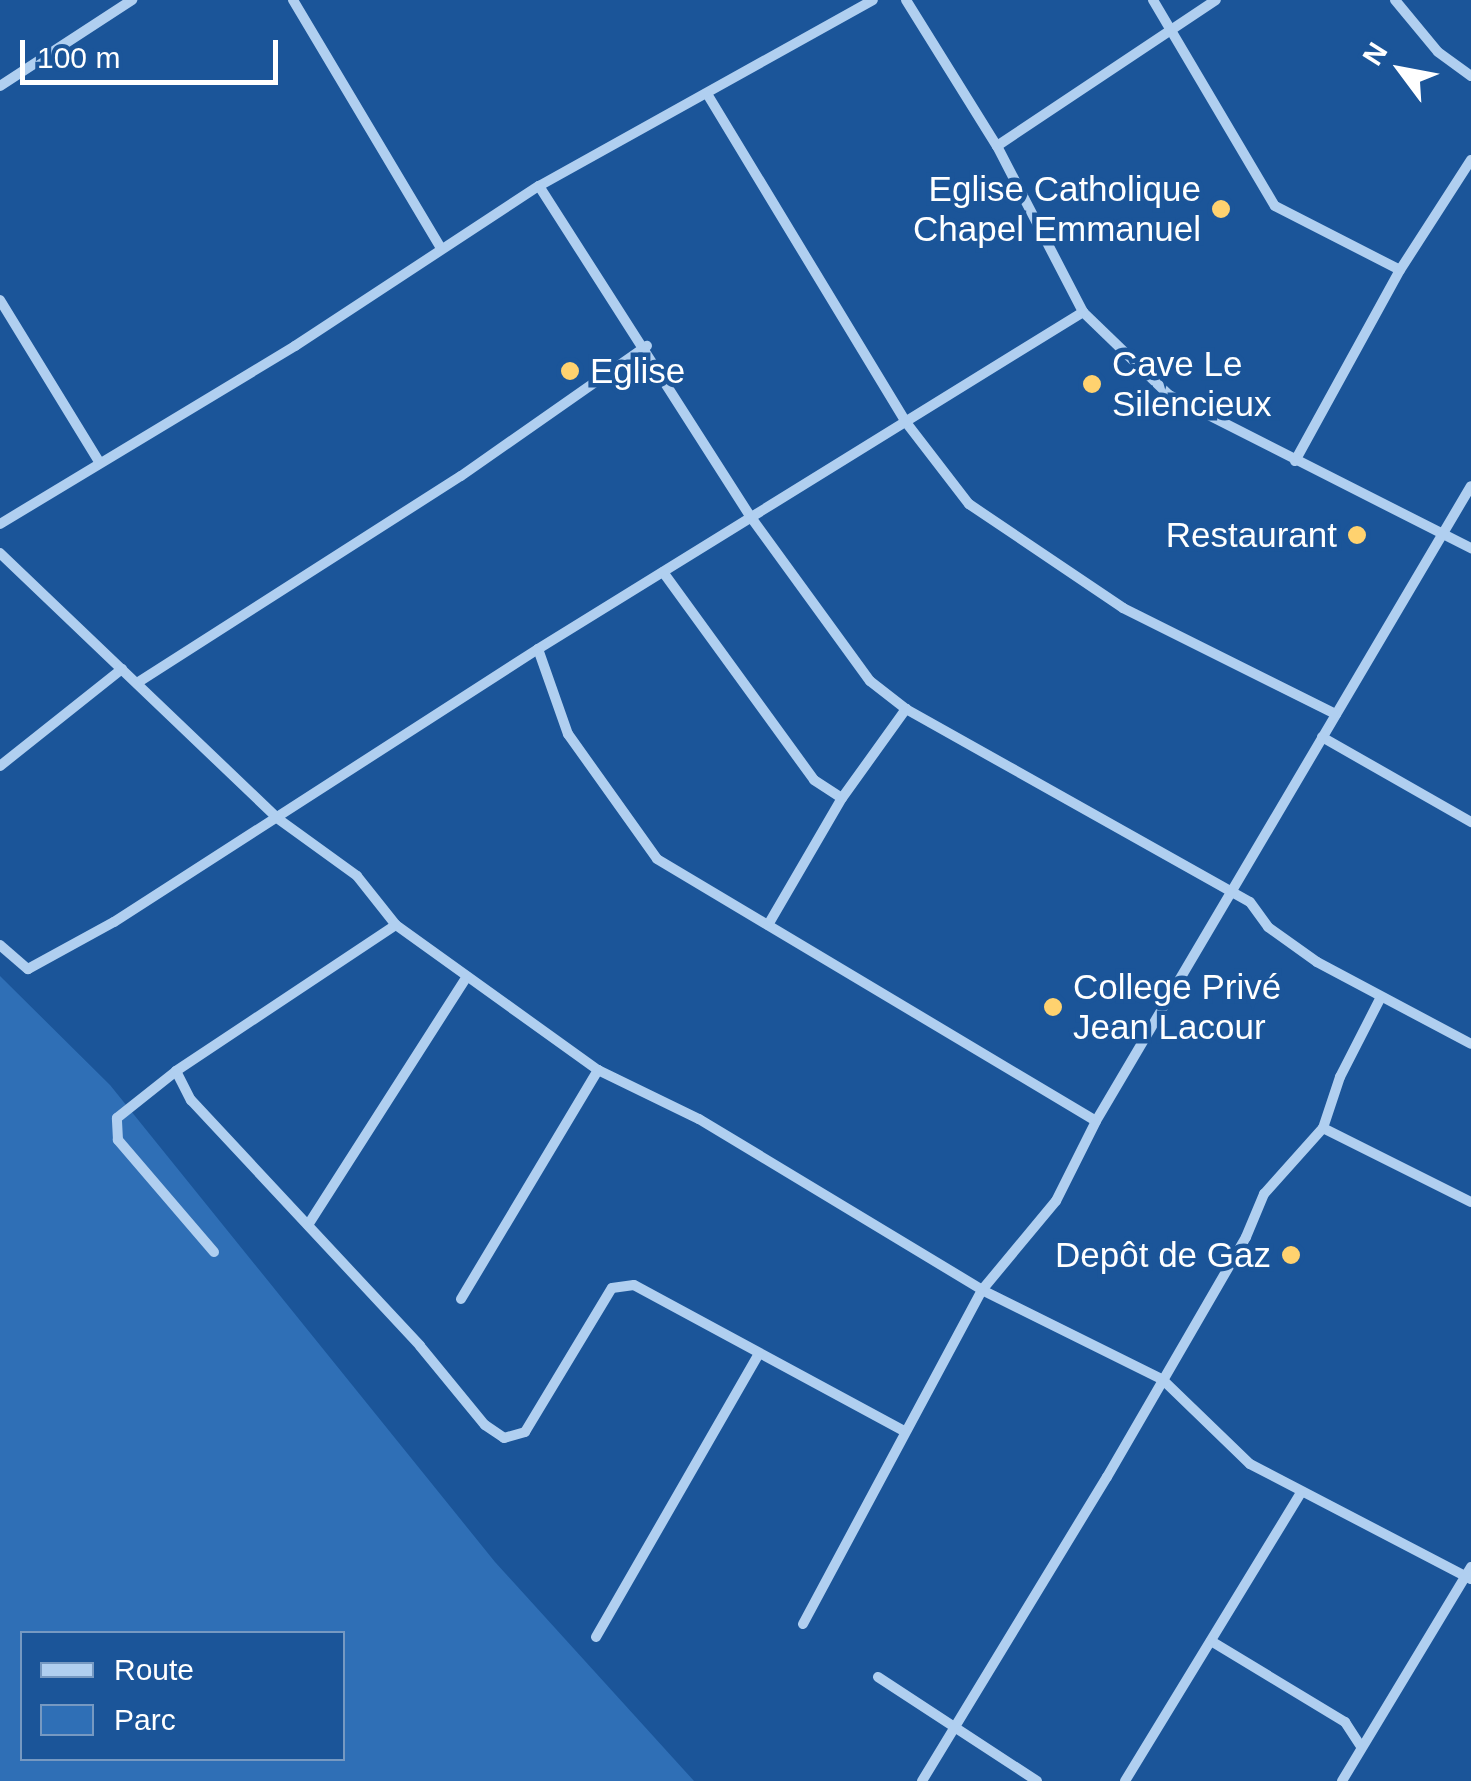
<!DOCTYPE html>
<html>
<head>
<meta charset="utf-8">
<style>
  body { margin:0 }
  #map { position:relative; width:1471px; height:1781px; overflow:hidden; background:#1b5599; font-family:Arial,sans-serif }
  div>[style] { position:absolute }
  .green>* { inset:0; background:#2f6fb6 }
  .minor>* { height:10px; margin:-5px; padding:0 5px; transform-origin:5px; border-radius:5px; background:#b0cff0 }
  .dots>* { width:28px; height:28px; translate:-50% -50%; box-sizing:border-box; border:5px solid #1b5599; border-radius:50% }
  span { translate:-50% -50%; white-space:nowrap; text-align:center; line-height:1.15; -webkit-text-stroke:9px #1b5599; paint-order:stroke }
  .poi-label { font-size:35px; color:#fff }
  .right { translate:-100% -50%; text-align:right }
  .left { translate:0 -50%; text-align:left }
  .legend { position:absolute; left:20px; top:1631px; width:325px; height:130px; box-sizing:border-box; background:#1b5599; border:2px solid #7699c2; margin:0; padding:12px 18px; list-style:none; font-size:30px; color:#fff }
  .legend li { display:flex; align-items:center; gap:20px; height:50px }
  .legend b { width:50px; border:2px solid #7699c2 }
  .north { position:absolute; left:1351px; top:20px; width:100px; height:100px; -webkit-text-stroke:8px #1b5599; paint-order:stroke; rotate:302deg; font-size:28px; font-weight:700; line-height:40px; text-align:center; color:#fff }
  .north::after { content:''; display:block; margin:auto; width:35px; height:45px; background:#fff; clip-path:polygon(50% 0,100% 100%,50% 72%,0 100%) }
  .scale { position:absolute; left:20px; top:40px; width:258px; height:45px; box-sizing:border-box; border:5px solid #fff; border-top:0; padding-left:12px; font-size:30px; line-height:35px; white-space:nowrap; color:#fff; -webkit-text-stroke:8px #1b5599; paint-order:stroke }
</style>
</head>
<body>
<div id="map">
  <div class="green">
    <i style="clip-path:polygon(evenodd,0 976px,110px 1085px,495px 1562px,694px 1781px,0 1781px,0 976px,22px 1634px,342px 1634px,342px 1758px,22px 1758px,22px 1634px)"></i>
  </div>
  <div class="minor">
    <i style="left:293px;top:0;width:287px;rotate:59.2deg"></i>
    <i style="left:906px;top:0;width:172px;rotate:58.1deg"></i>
    <i style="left:997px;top:146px;width:187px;rotate:62.6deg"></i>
    <i style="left:1083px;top:312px;width:120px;rotate:44deg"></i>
    <i style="left:1169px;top:395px;width:339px;rotate:26.9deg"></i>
    <i style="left:1153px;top:0;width:239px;rotate:59.4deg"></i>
    <i style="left:1275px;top:206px;width:140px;rotate:27.1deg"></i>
    <i style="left:1395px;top:0;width:67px;rotate:50.4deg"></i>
    <i style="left:1438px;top:52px;width:41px;rotate:36deg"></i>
    <i style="left:0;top:86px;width:158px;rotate:-33.1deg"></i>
    <i style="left:709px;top:97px;width:379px;rotate:58.8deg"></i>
    <i style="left:905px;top:421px;width:105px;rotate:52.4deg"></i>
    <i style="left:969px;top:504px;width:186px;rotate:34deg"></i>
    <i style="left:1123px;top:608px;width:238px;rotate:26.5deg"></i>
    <i style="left:997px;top:146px;width:263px;rotate:-33.7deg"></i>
    <i style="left:539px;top:186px;width:392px;rotate:57.4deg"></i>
    <i style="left:750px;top:516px;width:204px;rotate:54deg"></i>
    <i style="left:870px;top:681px;width:46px;rotate:37.9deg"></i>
    <i style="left:906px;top:709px;width:394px;rotate:29.3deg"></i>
    <i style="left:1250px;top:902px;width:31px;rotate:54deg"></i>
    <i style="left:1268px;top:927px;width:60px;rotate:35.5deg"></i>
    <i style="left:1317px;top:962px;width:174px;rotate:28deg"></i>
    <i style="left:0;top:300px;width:188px;rotate:58.5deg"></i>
    <i style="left:1295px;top:461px;width:218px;rotate:-61.2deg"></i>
    <i style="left:1400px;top:270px;width:131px;rotate:-57.2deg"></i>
    <i style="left:0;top:524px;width:345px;rotate:-31.1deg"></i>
    <i style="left:295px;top:346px;width:292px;rotate:-33.3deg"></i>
    <i style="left:539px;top:186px;width:382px;rotate:-29.1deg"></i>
    <i style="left:0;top:553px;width:383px;rotate:43.7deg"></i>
    <i style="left:277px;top:818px;width:99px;rotate:35.9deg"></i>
    <i style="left:357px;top:876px;width:63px;rotate:51.5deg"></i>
    <i style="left:396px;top:925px;width:249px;rotate:35.7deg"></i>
    <i style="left:598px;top:1070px;width:112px;rotate:25.9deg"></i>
    <i style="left:699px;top:1119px;width:331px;rotate:31.1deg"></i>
    <i style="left:982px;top:1290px;width:202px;rotate:26.4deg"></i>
    <i style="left:1163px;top:1380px;width:121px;rotate:44deg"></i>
    <i style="left:1250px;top:1464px;width:249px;rotate:27.5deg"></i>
    <i style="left:663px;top:572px;width:257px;rotate:54deg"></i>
    <i style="left:814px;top:780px;width:33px;rotate:33deg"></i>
    <i style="left:538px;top:649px;width:90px;rotate:70.6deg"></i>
    <i style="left:568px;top:734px;width:153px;rotate:54.5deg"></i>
    <i style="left:657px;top:859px;width:511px;rotate:30.83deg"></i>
    <i style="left:137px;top:683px;width:384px;rotate:-32.6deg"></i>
    <i style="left:461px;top:476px;width:227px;rotate:-35deg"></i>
    <i style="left:1322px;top:737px;width:172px;rotate:29.7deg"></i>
    <i style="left:0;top:766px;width:156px;rotate:-38.5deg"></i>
    <i style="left:768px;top:925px;width:147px;rotate:-59.8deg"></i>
    <i style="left:842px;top:798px;width:110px;rotate:-54.3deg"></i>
    <i style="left:0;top:945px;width:37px;rotate:41deg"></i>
    <i style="left:28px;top:969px;width:98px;rotate:-28.7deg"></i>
    <i style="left:114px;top:922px;width:504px;rotate:-32.78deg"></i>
    <i style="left:538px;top:649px;width:641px;rotate:-31.73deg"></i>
    <i style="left:176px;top:1071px;width:33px;rotate:63deg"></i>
    <i style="left:191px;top:1100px;width:336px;rotate:47deg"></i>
    <i style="left:420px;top:1346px;width:102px;rotate:50.6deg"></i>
    <i style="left:485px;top:1425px;width:23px;rotate:34deg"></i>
    <i style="left:504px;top:1438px;width:22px;rotate:-16deg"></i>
    <i style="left:525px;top:1432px;width:168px;rotate:-58.9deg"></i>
    <i style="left:612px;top:1288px;width:22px;rotate:-8deg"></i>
    <i style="left:634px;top:1285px;width:307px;rotate:28.4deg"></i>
    <i style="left:1323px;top:1128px;width:165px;rotate:26.6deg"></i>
    <i style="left:308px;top:1225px;width:295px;rotate:-57.4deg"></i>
    <i style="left:214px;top:1252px;width:148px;rotate:-130.6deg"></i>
    <i style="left:118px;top:1140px;width:22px;rotate:-93deg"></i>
    <i style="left:117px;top:1118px;width:75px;rotate:-38.5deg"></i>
    <i style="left:176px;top:1071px;width:264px;rotate:-33.6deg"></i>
    <i style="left:461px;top:1299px;width:267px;rotate:-59.1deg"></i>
    <i style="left:803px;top:1624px;width:379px;rotate:-61.8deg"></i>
    <i style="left:982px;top:1290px;width:116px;rotate:-50.3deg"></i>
    <i style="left:1056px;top:1201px;width:89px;rotate:-63.4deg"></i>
    <i style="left:1096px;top:1121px;width:737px;rotate:-59.44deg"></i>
    <i style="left:596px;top:1637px;width:327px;rotate:-60.1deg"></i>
    <i style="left:1211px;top:1641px;width:157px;rotate:31.2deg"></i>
    <i style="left:1345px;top:1722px;width:27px;rotate:57deg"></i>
    <i style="left:878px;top:1677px;width:190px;rotate:33.2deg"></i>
    <i style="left:922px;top:1781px;width:356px;rotate:-58.7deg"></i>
    <i style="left:1107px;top:1477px;width:277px;rotate:-59.9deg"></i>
    <i style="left:1246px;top:1237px;width:47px;rotate:-67.3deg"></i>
    <i style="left:1264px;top:1194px;width:89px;rotate:-48.2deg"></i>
    <i style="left:1323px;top:1128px;width:54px;rotate:-71.6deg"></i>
    <i style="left:1340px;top:1077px;width:90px;rotate:-62.9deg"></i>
    <i style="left:1125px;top:1781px;width:336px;rotate:-58.6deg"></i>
    <i style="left:1342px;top:1781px;width:250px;rotate:-58.9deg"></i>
  </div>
  <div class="dots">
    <i style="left:1221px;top:209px;background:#ffd26f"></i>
    <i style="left:570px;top:371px;background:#ffd26f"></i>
    <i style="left:1092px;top:384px;background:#ffd26f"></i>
    <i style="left:1357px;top:535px;background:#ffd26f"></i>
    <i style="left:1053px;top:1007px;background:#ffd26f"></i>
    <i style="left:1291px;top:1255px;background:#ffd26f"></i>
  </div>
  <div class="poi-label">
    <span class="right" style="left:1201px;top:209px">Eglise Catholique<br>Chapel Emmanuel</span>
    <span class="left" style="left:1112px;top:384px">Cave Le<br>Silencieux</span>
    <span class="left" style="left:590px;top:371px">Eglise</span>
    <span class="right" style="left:1337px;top:535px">Restaurant</span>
    <span class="left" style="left:1073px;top:1007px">College Privé<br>Jean Lacour</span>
    <span class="right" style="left:1271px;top:1255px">Depôt de Gaz</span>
  </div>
  <ul class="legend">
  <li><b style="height:12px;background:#b0cff0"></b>Route</li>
  <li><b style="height:28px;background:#2f6fb6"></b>Parc</li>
  </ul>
  <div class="north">N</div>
  <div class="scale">100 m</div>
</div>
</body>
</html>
